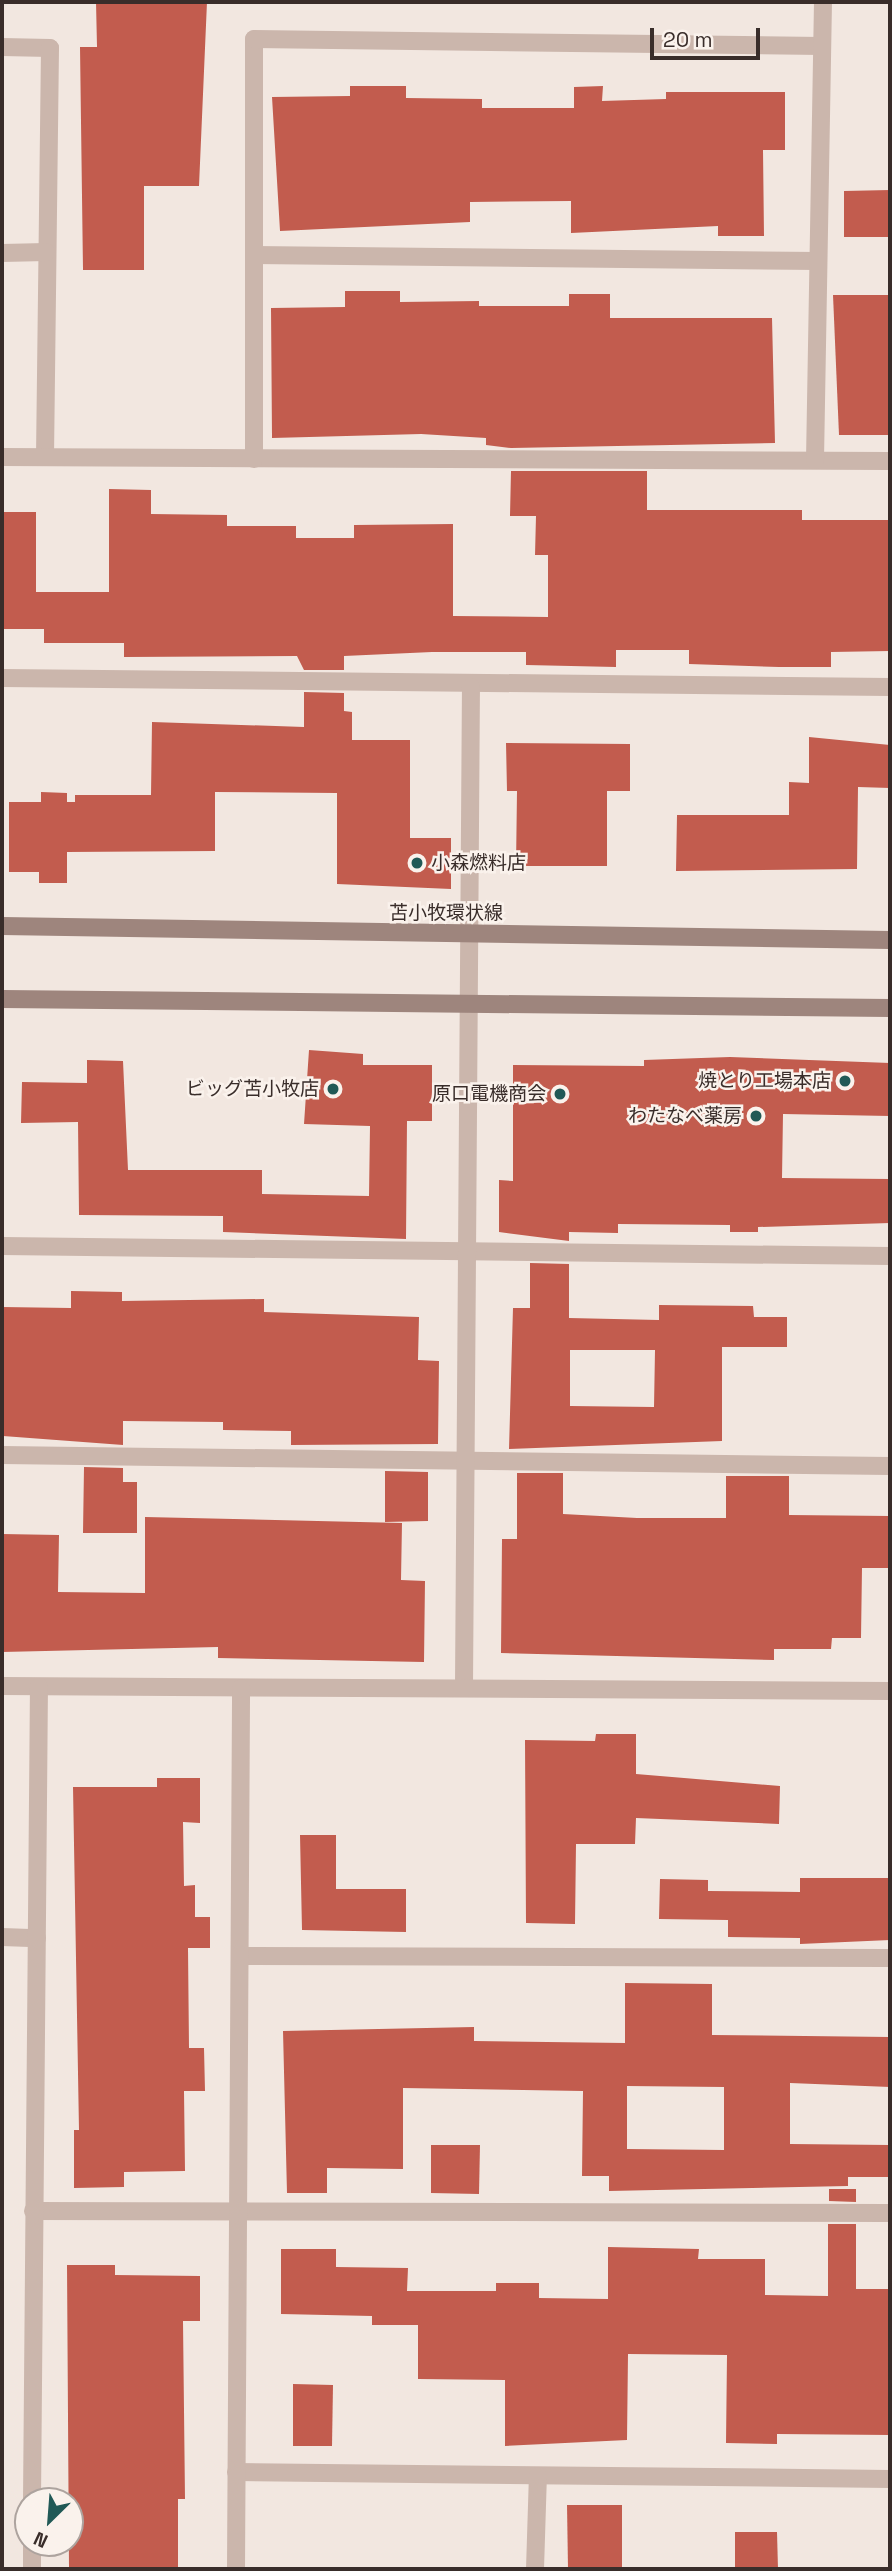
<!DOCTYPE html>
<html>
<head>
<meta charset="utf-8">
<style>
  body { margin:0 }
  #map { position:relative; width:892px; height:2571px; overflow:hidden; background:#f2e7e0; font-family:"Space Grotesk","Noto Sans JP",sans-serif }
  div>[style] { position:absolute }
  .building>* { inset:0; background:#c25c4e }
  .minor>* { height:18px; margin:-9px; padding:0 9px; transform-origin:9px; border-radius:9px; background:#cbb6ac }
  .secondary>* { height:18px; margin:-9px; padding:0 9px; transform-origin:9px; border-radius:9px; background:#9e857d }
  .dots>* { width:19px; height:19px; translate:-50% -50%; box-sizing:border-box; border:4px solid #faf2ec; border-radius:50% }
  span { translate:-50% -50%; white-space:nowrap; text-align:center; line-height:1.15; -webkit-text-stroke:5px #faf2ec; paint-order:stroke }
  .poi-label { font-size:19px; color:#392d2a }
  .left { translate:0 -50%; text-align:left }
  .right { translate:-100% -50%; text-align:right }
  .street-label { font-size:19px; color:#392d2a }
  .frame { position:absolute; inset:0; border:4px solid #392d2a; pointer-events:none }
  .north { position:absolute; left:14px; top:2487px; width:70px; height:70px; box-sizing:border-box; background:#faf2ec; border:2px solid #ada39e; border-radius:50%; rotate:205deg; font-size:19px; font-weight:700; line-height:28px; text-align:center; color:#392d2a }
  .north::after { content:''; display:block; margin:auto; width:24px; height:32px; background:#215956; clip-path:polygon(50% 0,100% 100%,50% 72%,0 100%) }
  .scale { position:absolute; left:650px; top:28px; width:110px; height:32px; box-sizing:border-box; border:4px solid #392d2a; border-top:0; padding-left:9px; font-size:21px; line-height:24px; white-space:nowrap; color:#392d2a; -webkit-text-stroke:5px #faf2ec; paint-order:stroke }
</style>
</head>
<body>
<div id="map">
  <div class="building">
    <i style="clip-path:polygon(96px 2px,207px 2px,199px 186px,144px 186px,144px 270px,83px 270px,80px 47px,97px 47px)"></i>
    <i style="clip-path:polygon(350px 86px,406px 86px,406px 98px,482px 99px,482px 108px,574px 108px,574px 87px,603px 86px,602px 101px,666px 99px,666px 92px,785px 92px,785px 150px,763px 150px,764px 236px,718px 236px,718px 226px,571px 233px,571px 201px,470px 202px,470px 222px,280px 231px,272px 97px,350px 96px)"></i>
    <i style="clip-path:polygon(890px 190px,890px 237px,844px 237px,844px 191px)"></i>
    <i style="clip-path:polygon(345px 291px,400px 291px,400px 302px,479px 301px,479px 306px,569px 306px,569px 294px,610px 294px,610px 318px,772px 318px,775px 443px,511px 448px,486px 445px,486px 438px,421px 434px,272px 438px,271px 308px,345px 307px)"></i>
    <i style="clip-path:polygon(833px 295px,890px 295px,890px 435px,839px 435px)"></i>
    <i style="clip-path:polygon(511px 471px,647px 471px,647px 510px,802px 510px,802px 520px,890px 520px,890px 651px,831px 652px,831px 667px,779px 667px,689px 664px,689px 650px,616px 650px,616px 667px,526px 665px,526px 652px,432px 652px,344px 656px,344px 670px,304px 670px,297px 656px,124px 657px,124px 643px,44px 643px,44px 629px,2px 629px,2px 512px,36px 512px,36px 592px,109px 592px,109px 489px,151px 490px,151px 514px,227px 515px,227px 526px,296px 526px,296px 538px,354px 538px,354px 525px,453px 524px,453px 616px,548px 617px,548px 555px,535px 555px,536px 516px,510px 516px)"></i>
    <i style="clip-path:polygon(304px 692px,344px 693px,344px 711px,352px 712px,352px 740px,410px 740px,410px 838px,451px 838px,451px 889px,337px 884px,337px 793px,215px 792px,215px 851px,67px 852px,67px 883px,39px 883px,39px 872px,9px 872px,9px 802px,41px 802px,41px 792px,67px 793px,67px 802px,75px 802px,75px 795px,151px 795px,152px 722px,304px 727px)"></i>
    <i style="clip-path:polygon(809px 737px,890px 745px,890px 788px,858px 787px,857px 869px,676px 871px,677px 815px,789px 815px,789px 782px,809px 783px)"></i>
    <i style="clip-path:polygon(506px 743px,630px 744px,630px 791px,607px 791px,607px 866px,516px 866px,517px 791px,507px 791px)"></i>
    <i style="clip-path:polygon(309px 1050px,363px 1054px,363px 1065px,432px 1065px,432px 1121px,407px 1121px,406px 1239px,223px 1232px,223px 1216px,79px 1215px,78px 1122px,21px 1123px,22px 1082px,87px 1083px,87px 1060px,123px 1061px,128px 1170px,262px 1170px,262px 1194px,369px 1196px,370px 1126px,304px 1124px)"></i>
    <i style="clip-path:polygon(730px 1057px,890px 1063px,890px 1116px,783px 1114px,782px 1178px,890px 1179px,890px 1223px,758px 1227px,758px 1232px,730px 1232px,730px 1225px,618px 1224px,618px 1233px,569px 1232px,569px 1241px,499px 1232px,499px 1180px,513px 1181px,513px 1065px,644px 1066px,644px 1060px)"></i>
    <i style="clip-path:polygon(evenodd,530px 1263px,569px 1264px,569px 1318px,659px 1320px,659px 1305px,753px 1306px,754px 1317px,787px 1317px,787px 1347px,722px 1347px,722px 1441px,509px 1449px,513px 1308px,530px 1308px,530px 1263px,570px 1350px,655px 1350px,654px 1407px,570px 1406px,570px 1350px)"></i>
    <i style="clip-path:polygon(71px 1291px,122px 1292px,122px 1301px,264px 1299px,264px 1312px,419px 1317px,418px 1360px,439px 1361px,438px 1444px,291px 1445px,291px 1431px,223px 1430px,223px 1422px,123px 1421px,123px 1445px,3px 1436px,2px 1307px,71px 1308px)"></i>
    <i style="clip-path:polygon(84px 1467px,123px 1468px,123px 1482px,137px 1482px,137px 1533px,83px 1533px)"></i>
    <i style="clip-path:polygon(385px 1471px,428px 1472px,428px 1521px,385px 1522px)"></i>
    <i style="clip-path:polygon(517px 1473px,563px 1473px,563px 1514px,637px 1518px,726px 1518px,726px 1476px,789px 1476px,789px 1515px,890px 1516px,890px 1568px,862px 1568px,861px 1638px,832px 1638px,831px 1649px,774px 1649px,774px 1660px,501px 1653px,502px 1539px,517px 1539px)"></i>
    <i style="clip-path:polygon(145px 1517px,402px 1523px,401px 1580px,425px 1581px,424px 1662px,218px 1658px,218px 1647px,2px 1652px,2px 1534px,59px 1535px,58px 1592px,145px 1593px)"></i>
    <i style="clip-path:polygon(596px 1734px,636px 1734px,636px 1774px,780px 1786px,779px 1824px,636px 1818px,635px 1844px,576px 1844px,575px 1924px,526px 1923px,525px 1740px,595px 1741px)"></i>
    <i style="clip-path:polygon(157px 1778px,200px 1778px,200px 1823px,183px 1822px,184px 1886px,195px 1885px,195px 1917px,210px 1917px,210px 1948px,188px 1948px,189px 2048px,204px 2048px,205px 2091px,184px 2091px,185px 2171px,124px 2172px,124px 2187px,74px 2188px,74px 2130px,79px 2130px,73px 1787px,157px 1787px)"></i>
    <i style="clip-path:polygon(300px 1835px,336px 1835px,336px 1889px,406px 1889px,406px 1932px,302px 1930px)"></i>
    <i style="clip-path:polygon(800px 1878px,890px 1878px,890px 1940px,800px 1944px,800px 1938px,728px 1937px,728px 1920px,659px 1919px,660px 1879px,708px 1880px,708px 1891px,800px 1892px)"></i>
    <i style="clip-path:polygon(evenodd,625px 1983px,712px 1984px,712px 2035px,890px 2037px,890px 2087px,790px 2083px,790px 2144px,890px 2145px,890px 2177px,848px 2177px,848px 2186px,609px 2191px,609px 2176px,582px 2176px,583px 2091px,403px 2088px,403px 2169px,327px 2168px,327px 2193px,287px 2193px,283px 2031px,474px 2027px,474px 2041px,625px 2043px,625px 1983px,627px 2086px,724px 2087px,724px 2150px,627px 2149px,627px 2086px)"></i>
    <i style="clip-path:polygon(431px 2145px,480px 2145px,479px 2194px,431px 2193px)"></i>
    <i style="clip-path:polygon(829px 2189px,856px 2189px,856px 2202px,829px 2201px)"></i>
    <i style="clip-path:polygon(828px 2224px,856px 2224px,856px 2289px,890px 2289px,890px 2435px,777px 2434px,777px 2444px,726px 2443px,727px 2355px,628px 2354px,627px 2440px,505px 2446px,505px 2380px,418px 2379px,418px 2325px,372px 2325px,372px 2316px,281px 2314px,281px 2249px,336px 2249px,336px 2267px,408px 2268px,407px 2291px,496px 2291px,496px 2283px,539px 2283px,539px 2298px,608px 2299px,608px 2247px,699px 2249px,698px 2259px,765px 2259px,765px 2295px,828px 2296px)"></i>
    <i style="clip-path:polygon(67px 2265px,115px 2265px,115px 2275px,200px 2276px,200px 2321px,183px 2321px,185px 2499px,178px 2499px,178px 2569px,69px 2569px)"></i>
    <i style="clip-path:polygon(293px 2384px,333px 2385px,332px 2446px,293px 2446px)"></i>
    <i style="clip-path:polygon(567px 2505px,622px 2505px,622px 2569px,568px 2569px)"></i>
    <i style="clip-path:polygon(735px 2532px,777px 2532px,778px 2569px,735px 2569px)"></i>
  </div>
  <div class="minor">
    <i style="left:2px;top:47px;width:48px;rotate:1.2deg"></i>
    <i style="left:50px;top:48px;width:409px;rotate:90.7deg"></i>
    <i style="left:2px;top:253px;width:44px;rotate:-1.3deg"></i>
    <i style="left:254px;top:255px;width:564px;rotate:0.61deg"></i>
    <i style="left:2px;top:457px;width:888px;rotate:0.26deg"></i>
    <i style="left:254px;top:459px;width:420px;rotate:-90deg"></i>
    <i style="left:254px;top:39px;width:568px;rotate:0.71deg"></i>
    <i style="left:815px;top:460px;width:458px;rotate:-89deg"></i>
    <i style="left:2px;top:678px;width:888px;rotate:0.58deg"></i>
    <i style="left:2px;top:1246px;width:888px;rotate:0.65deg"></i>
    <i style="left:2px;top:1455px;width:888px;rotate:0.71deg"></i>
    <i style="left:464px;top:1685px;width:998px;rotate:-89.6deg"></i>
    <i style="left:2px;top:1686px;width:888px;rotate:0.32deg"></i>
    <i style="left:2px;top:1937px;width:35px;rotate:2deg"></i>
    <i style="left:241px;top:1956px;width:649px;rotate:0.18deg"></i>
    <i style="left:33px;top:2211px;width:857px;rotate:0.13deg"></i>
    <i style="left:236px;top:2472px;width:654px;rotate:0.61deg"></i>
    <i style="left:32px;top:2501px;width:814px;rotate:-89.51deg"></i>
    <i style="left:32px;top:2569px;width:26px;rotate:-90deg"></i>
    <i style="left:236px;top:2569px;width:881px;rotate:-89.67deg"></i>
    <i style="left:535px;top:2569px;width:93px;rotate:-88.2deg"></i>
  </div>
  <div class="secondary">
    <i style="left:2px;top:926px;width:888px;rotate:0.9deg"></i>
    <i style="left:2px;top:999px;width:888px;rotate:0.58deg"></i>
  </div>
  <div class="dots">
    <i style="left:417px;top:863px;background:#215956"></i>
    <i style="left:845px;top:1081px;background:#215956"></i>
    <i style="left:333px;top:1089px;background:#215956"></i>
    <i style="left:560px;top:1094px;background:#215956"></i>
    <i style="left:756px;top:1116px;background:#215956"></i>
  </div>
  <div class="poi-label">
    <span class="left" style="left:431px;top:863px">小森燃料店</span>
    <span class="right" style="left:831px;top:1081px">焼とり工場本店</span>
    <span class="right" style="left:319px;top:1089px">ビッグ苫小牧店</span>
    <span class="right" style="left:546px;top:1094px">原口電機商会</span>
    <span class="right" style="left:742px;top:1116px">わたなべ薬房</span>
  </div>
  <div class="street-label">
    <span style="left:446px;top:913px">苫小牧環状線</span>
  </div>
  <div class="frame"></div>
  <div class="north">N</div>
  <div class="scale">20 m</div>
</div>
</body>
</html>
